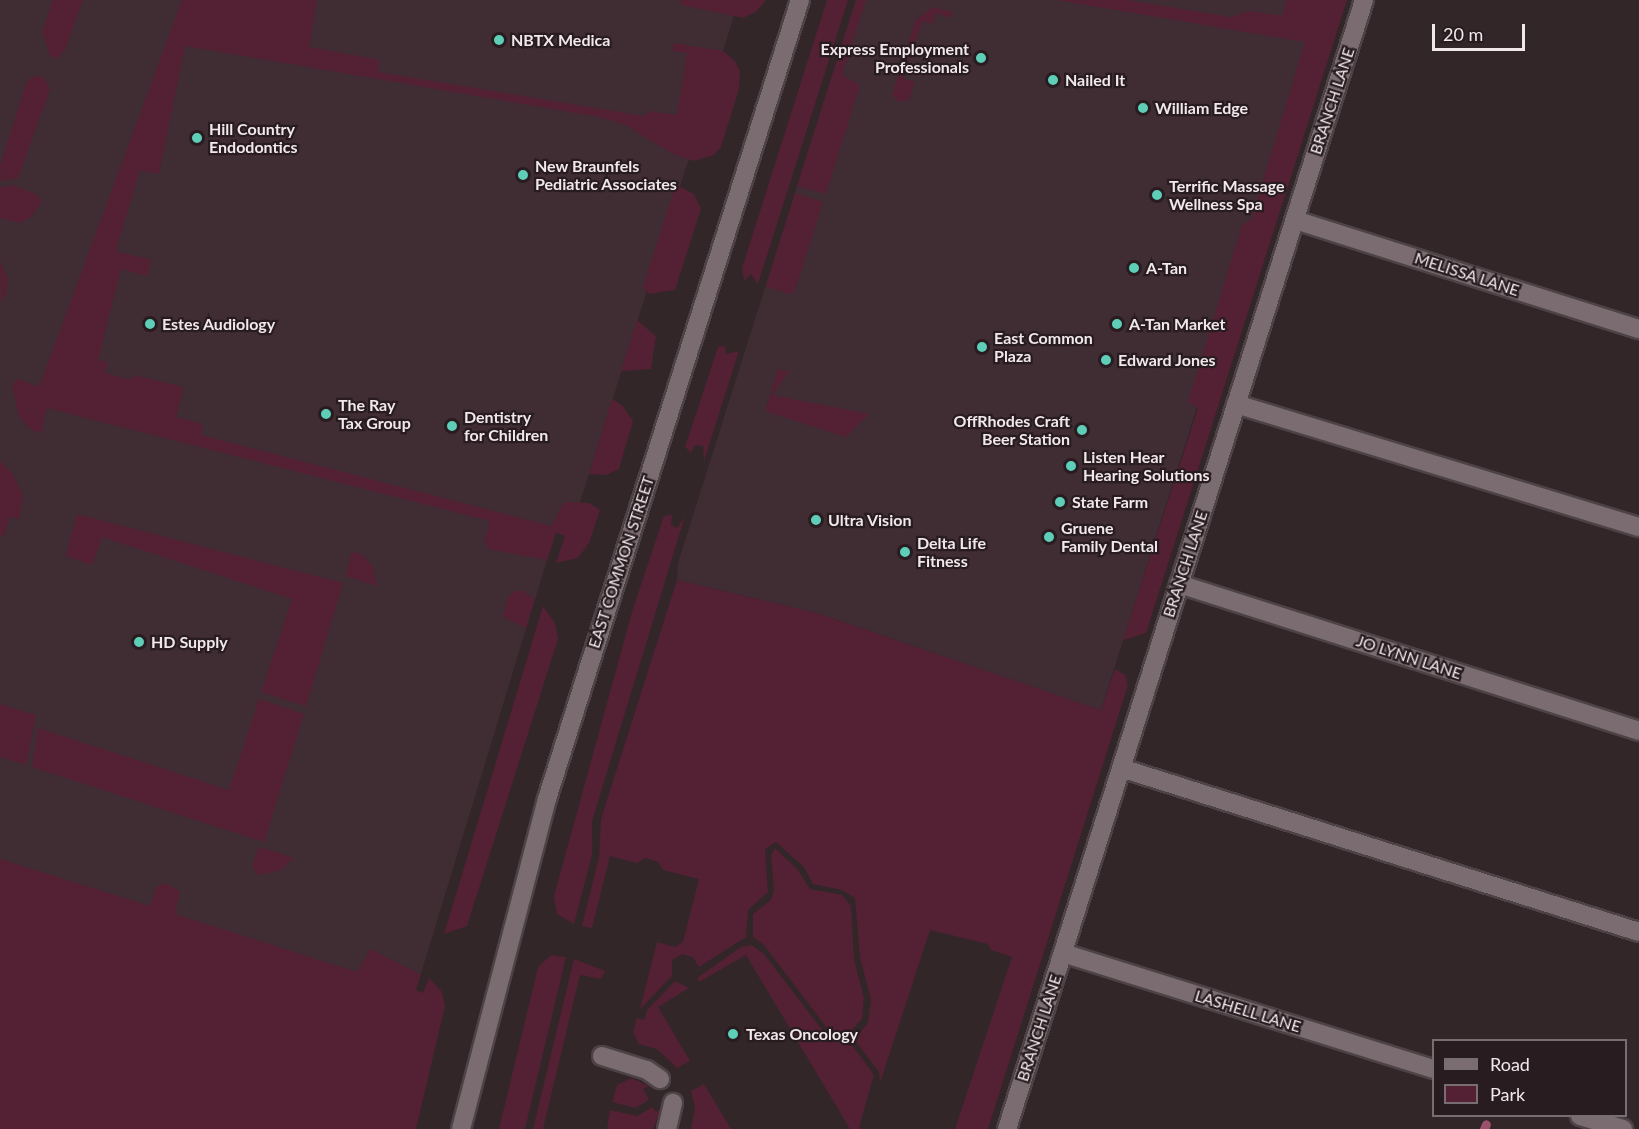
<!DOCTYPE html>
<html>
<head>
<meta charset="utf-8">
<style>
  body { margin:0 }
  #map { position:relative; width:1639px; height:1129px; overflow:hidden; background:#322629; font-family:Lato,sans-serif }
  div>[style] { position:absolute }
  .built>* { inset:0; background:#402d33 }
  .green>* { inset:0; background:#532034 }
  .stream>* { height:9px; margin:-4.5px; padding:0 4.5px; transform-origin:4.5px; border-radius:4.5px; background:#9a526c }
  .roads { filter:drop-shadow(2px 0 #4d4346) drop-shadow(-2px 0 #4d4346) drop-shadow(0 2px #4d4346) drop-shadow(0 -2px #4d4346) }
  .service>* { height:18px; margin:-9px; padding:0 9px; transform-origin:9px; border-radius:9px; background:#7a6c70 }
  .minor>* { height:18px; margin:-9px; padding:0 9px; transform-origin:9px; border-radius:9px; background:#7a6c70 }
  .secondary>* { height:18px; margin:-9px; padding:0 9px; transform-origin:9px; border-radius:9px; background:#7a6c70 }
  .dots>* { width:16px; height:16px; translate:-50% -50%; box-sizing:border-box; border:3px solid #281c20; border-radius:50% }
  span { translate:-50% -50%; white-space:nowrap; text-align:center; line-height:1.15; -webkit-text-stroke:4.5px #281c20; paint-order:stroke }
  .poi-label { font-size:16px; color:#f0e8ea; font-weight:700 }
  .left { translate:0 -50%; text-align:left }
  .right { translate:-100% -50%; text-align:right }
  .street-label { font-size:16px; color:#f0e8ea }
  .legend { position:absolute; left:1432px; top:1039px; width:195px; height:78px; box-sizing:border-box; background:#281c20; border:2px solid #786e71; margin:0; padding:8px 10px; list-style:none; font-size:18px; color:#f0e8ea }
  .legend li { display:flex; align-items:center; gap:12px; height:30px }
  .legend b { width:30px; border:2px solid #786e71 }
  .scale { position:absolute; left:1432px; top:24px; width:93px; height:27px; box-sizing:border-box; border:3px solid #f0e8ea; border-top:0; padding-left:8px; font-size:18px; line-height:21px; white-space:nowrap; color:#f0e8ea; -webkit-text-stroke:4px #281c20; paint-order:stroke }
</style>
</head>
<body>
<div id="map">
  <div class="built">
    <i style="clip-path:polygon(0 0,739px 0,569px 537px,556px 533px,547px 560px,412px 1003px,0 872px)"></i>
    <i style="clip-path:polygon(856px 0,1326px 0,1101px 710px,817px 613px,677px 580px,678px 563px)"></i>
  </div>
  <div class="green">
    <i style="clip-path:polygon(53px 0,83px 0,65px 50px,56px 59px,50px 55px,42px 32px)"></i>
    <i style="clip-path:polygon(182px 0,317px 0,309px 47px,380px 60px,378px 72px,644px 116px,650px 111px,677px 115px,687px 53px,673px 51px,673px 43px,723px 51px,735px 61px,740px 71px,739px 89px,721px 147px,714px 155px,694px 161px,673px 154px,625px 125px,599px 117px,185px 46px,159px 174px,140px 170px,116px 251px,151px 260px,147px 276px,121px 269px,98px 360px,108px 362px,105px 373px,131px 380px,133px 375px,180px 386px,183px 390px,176px 417px,203px 424px,201px 435px,551px 526px,564px 502px,589px 503px,600px 510px,589px 543px,578px 558px,556px 563px,565px 536px,556px 532px,547px 560px,488px 549px,484px 542px,490px 521px,47px 408px,41px 433px,31px 430px,19px 417px,12px 385px,18px 379px,39px 387px)"></i>
    <i style="clip-path:polygon(679px 0,766px 0,756px 12px,743px 18px,682px 5px)"></i>
    <i style="clip-path:polygon(827px 0,848px 0,758px 284px,751px 274px,744px 281px,742px 268px)"></i>
    <i style="clip-path:polygon(856px 0,866px 0,842px 75px,860px 85px,826px 194px,797px 186px)"></i>
    <i style="clip-path:polygon(1057px 0,1127px 0,1230px 17px,1249px 11px,1282px 16px,1286px 0,1347px 0,1146px 633px,1123px 640px,1198px 408px,1188px 402px,1242px 225px,1251px 220px,1305px 42px)"></i>
    <i style="clip-path:polygon(932px 7px,953px 12px,951px 18px,936px 13px,933px 24px,923px 21px,902px 78px,915px 82px,909px 100px,899px 102px,892px 95px,915px 21px)"></i>
    <i style="clip-path:polygon(33px 76px,45px 78px,50px 90px,18px 178px,1px 181px,0 166px,26px 83px)"></i>
    <i style="clip-path:polygon(12px 185px,36px 194px,42px 201px,31px 217px,20px 223px,0 218px,0 187px)"></i>
    <i style="clip-path:polygon(679px 186px,694px 194px,701px 209px,675px 290px,649px 294px,643px 287px,674px 190px)"></i>
    <i style="clip-path:polygon(795px 193px,823px 202px,795px 291px,790px 294px,766px 287px)"></i>
    <i style="clip-path:polygon(0 261px,8px 279px,5px 297px,1px 301px)"></i>
    <i style="clip-path:polygon(637px 320px,656px 336px,651px 369px,621px 371px)"></i>
    <i style="clip-path:polygon(725px 346px,726px 354px,739px 351px,704px 461px,703px 446px,695px 445px,691px 453px,685px 447px,718px 347px)"></i>
    <i style="clip-path:polygon(778px 369px,789px 372px,772px 395px,869px 414px,846px 437px,765px 411px)"></i>
    <i style="clip-path:polygon(612px 399px,622px 405px,633px 421px,619px 469px,606px 475px,589px 474px)"></i>
    <i style="clip-path:polygon(0 461px,13px 474px,23px 496px,19px 519px,10px 516px,4px 536px,0 535px)"></i>
    <i style="clip-path:polygon(77px 514px,343px 583px,306px 706px,261px 692px,292px 599px,102px 537px,92px 565px,66px 556px)"></i>
    <i style="clip-path:polygon(672px 515px,671px 525px,677px 528px,685px 516px,592px 821px,592px 855px,574px 924px,557px 914px,554px 896px,632px 612px,664px 516px)"></i>
    <i style="clip-path:polygon(352px 551px,364px 556px,373px 567px,377px 586px,346px 576px)"></i>
    <i style="clip-path:polygon(677px 580px,817px 613px,1101px 710px,1115px 669px,1125px 675px,1128px 685px,988px 1129px,955px 1129px,1012px 957px,991px 950px,988px 944px,930px 930px,880px 1083px,879px 1072px,854px 1039px,868px 1023px,871px 999px,860px 958px,855px 898px,842px 890px,813px 884px,804px 867px,776px 842px,765px 849px,768px 892px,748px 910px,746px 937px,699px 967px,693px 957px,682px 954px,672px 960px,672px 976px,640px 1009px,657px 942px,675px 947px,683px 942px,699px 879px,663px 870px,658px 862px,645px 858px,637px 863px,610px 856px,592px 928px,582px 926px,599px 857px,601px 819px)"></i>
    <i style="clip-path:polygon(514px 591px,523px 591px,535px 599px,526px 628px,503px 617px,508px 597px)"></i>
    <i style="clip-path:polygon(543px 606px,555px 623px,558px 639px,467px 926px,444px 934px)"></i>
    <i style="clip-path:polygon(259px 699px,304px 714px,264px 842px,32px 767px,38px 728px,229px 790px)"></i>
    <i style="clip-path:polygon(0 704px,36px 715px,26px 765px,0 757px)"></i>
    <i style="clip-path:polygon(258px 848px,270px 850px,293px 858px,281px 870px,258px 875px,252px 867px)"></i>
    <i style="clip-path:polygon(775px 848px,798px 870px,810px 889px,842px 895px,851px 906px,854px 959px,864px 998px,862px 1019px,848px 1034px,837px 1035px,827px 1028px,764px 945px,753px 937px,753px 914px,771px 900px,774px 891px,771px 855px)"></i>
    <i style="clip-path:polygon(0 859px,150px 906px,156px 887px,164px 883px,180px 891px,175px 914px,357px 972px,370px 949px,421px 975px,416px 990px,423px 993px,429px 978px,442px 992px,445px 1006px,416px 1129px,0 1129px)"></i>
    <i style="clip-path:polygon(751px 945px,764px 954px,823px 1031px,835px 1040px,849px 1041px,874px 1075px,859px 1127px,863px 1129px,850px 1129px,746px 955px,699px 982px,697px 978px,741px 947px)"></i>
    <i style="clip-path:polygon(551px 955px,566px 957px,525px 1129px,499px 1129px,538px 967px)"></i>
    <i style="clip-path:polygon(574px 959px,605px 971px,601px 979px,580px 975px,543px 1129px,533px 1129px)"></i>
    <i style="clip-path:polygon(675px 981px,689px 988px,658px 1007px,690px 1061px,677px 1068px,657px 1049px,639px 1044px,633px 1032px,637px 1018px,644px 1020px,647px 1010px)"></i>
    <i style="clip-path:polygon(631px 1078px,649px 1086px,643px 1089px,649px 1100px,635px 1108px,612px 1102px,617px 1085px)"></i>
    <i style="clip-path:polygon(704px 1084px,731px 1129px,691px 1129px,695px 1108px,691px 1091px)"></i>
    <i style="clip-path:polygon(653px 1107px,656px 1112px,661px 1109px,653px 1129px,607px 1129px,610px 1110px,637px 1116px)"></i>
  </div>
  <div class="stream">
    <i style="left:1484px;top:1129px;width:5px;rotate:-68deg"></i>
  </div>
  <div class="roads">
    <div class="service">
      <i style="left:1236px;top:404px;width:421px;rotate:17deg"></i>
      <i style="left:1121px;top:768px;width:543px;rotate:17.57deg"></i>
      <i style="left:602px;top:1056px;width:47px;rotate:17.3deg"></i>
      <i style="left:647px;top:1070px;width:16px;rotate:35deg"></i>
      <i style="left:667px;top:1129px;width:27px;rotate:-77deg"></i>
    </div>
    <div class="minor">
      <i style="left:1295px;top:220px;width:361px;rotate:17.6deg"></i>
      <i style="left:1179px;top:584px;width:483px;rotate:17.7deg"></i>
      <i style="left:1063px;top:953px;width:389px;rotate:17.4deg"></i>
      <i style="left:1580px;top:1116px;width:45px;rotate:16.8deg"></i>
      <i style="left:1007px;top:1129px;width:1184px;rotate:-72.45deg"></i>
    </div>
    <div class="secondary">
      <i style="left:461px;top:1129px;width:341px;rotate:-75.4deg"></i>
      <i style="left:547px;top:799px;width:838px;rotate:-72.43deg"></i>
    </div>
  </div>
  <div class="dots">
    <i style="left:499px;top:40px;background:#5eceb8"></i>
    <i style="left:981px;top:58px;background:#5eceb8"></i>
    <i style="left:1053px;top:80px;background:#5eceb8"></i>
    <i style="left:1143px;top:108px;background:#5eceb8"></i>
    <i style="left:197px;top:138px;background:#5eceb8"></i>
    <i style="left:523px;top:175px;background:#5eceb8"></i>
    <i style="left:1157px;top:195px;background:#5eceb8"></i>
    <i style="left:1134px;top:268px;background:#5eceb8"></i>
    <i style="left:150px;top:324px;background:#5eceb8"></i>
    <i style="left:1117px;top:324px;background:#5eceb8"></i>
    <i style="left:982px;top:347px;background:#5eceb8"></i>
    <i style="left:1106px;top:360px;background:#5eceb8"></i>
    <i style="left:326px;top:414px;background:#5eceb8"></i>
    <i style="left:452px;top:426px;background:#5eceb8"></i>
    <i style="left:1082px;top:430px;background:#5eceb8"></i>
    <i style="left:1071px;top:466px;background:#5eceb8"></i>
    <i style="left:1060px;top:502px;background:#5eceb8"></i>
    <i style="left:816px;top:520px;background:#5eceb8"></i>
    <i style="left:1049px;top:537px;background:#5eceb8"></i>
    <i style="left:905px;top:552px;background:#5eceb8"></i>
    <i style="left:139px;top:642px;background:#5eceb8"></i>
    <i style="left:733px;top:1034px;background:#5eceb8"></i>
  </div>
  <div class="poi-label">
    <span class="left" style="left:511px;top:40px">NBTX Medica</span>
    <span class="right" style="left:969px;top:58px">Express Employment<br>Professionals</span>
    <span class="left" style="left:1065px;top:80px">Nailed It</span>
    <span class="left" style="left:1155px;top:108px">William Edge</span>
    <span class="left" style="left:209px;top:138px">Hill Country<br>Endodontics</span>
    <span class="left" style="left:535px;top:175px">New Braunfels<br>Pediatric Associates</span>
    <span class="left" style="left:1169px;top:195px">Terrific Massage<br>Wellness Spa</span>
    <span class="left" style="left:1146px;top:268px">A-Tan</span>
    <span class="left" style="left:162px;top:324px">Estes Audiology</span>
    <span class="left" style="left:1129px;top:324px">A-Tan Market</span>
    <span class="left" style="left:994px;top:347px">East Common<br>Plaza</span>
    <span class="left" style="left:1118px;top:360px">Edward Jones</span>
    <span class="left" style="left:338px;top:414px">The Ray<br>Tax Group</span>
    <span class="left" style="left:464px;top:426px">Dentistry<br>for Children</span>
    <span class="right" style="left:1070px;top:430px">OffRhodes Craft<br>Beer Station</span>
    <span class="left" style="left:1083px;top:466px">Listen Hear<br>Hearing Solutions</span>
    <span class="left" style="left:1072px;top:502px">State Farm</span>
    <span class="left" style="left:828px;top:520px">Ultra Vision</span>
    <span class="left" style="left:1061px;top:537px">Gruene<br>Family Dental</span>
    <span class="left" style="left:917px;top:552px">Delta Life<br>Fitness</span>
    <span class="left" style="left:151px;top:642px">HD Supply</span>
    <span class="left" style="left:746px;top:1034px">Texas Oncology</span>
  </div>
  <div class="street-label">
    <span style="left:1332px;top:101px;rotate:-72deg">BRANCH LANE</span>
    <span style="left:1467px;top:274px;rotate:18deg">MELISSA LANE</span>
    <span style="left:621px;top:562px;rotate:-72deg">EAST COMMON STREET</span>
    <span style="left:1185px;top:564px;rotate:-72deg">BRANCH LANE</span>
    <span style="left:1409px;top:657px;rotate:18deg">JO LYNN LANE</span>
    <span style="left:1248px;top:1011px;rotate:17deg">LASHELL LANE</span>
    <span style="left:1039px;top:1028px;rotate:-72deg">BRANCH LANE</span>
  </div>
  <ul class="legend">
  <li><b style="height:8px;background:#7a6c70"></b>Road</li>
  <li><b style="height:16px;background:#532034"></b>Park</li>
  </ul>
  <div class="scale">20 m</div>
</div>
</body>
</html>
